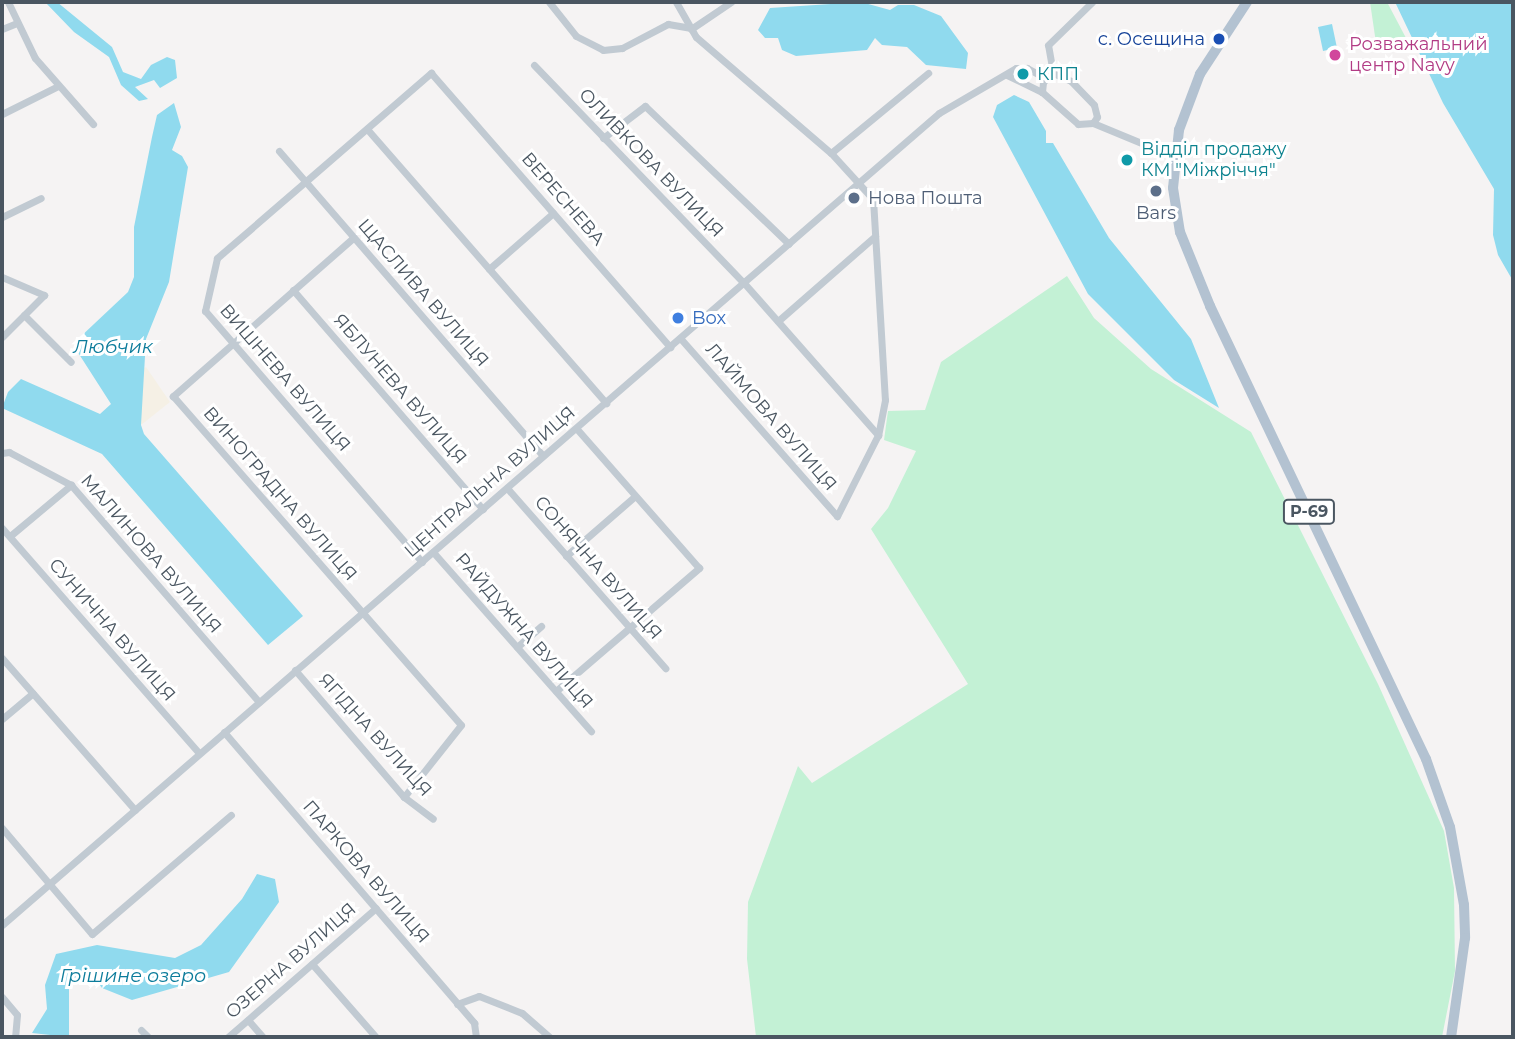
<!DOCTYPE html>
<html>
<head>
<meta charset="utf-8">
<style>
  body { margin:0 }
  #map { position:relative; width:1515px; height:1039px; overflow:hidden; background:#f5f3f3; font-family:Montserrat,sans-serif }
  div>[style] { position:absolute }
  .green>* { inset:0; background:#c3f1d5 }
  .sand>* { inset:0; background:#f5f0e5 }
  .water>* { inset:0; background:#90daee }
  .minor>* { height:7px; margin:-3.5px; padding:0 3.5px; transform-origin:3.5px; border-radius:3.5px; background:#c1cad2 }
  .primary>* { height:10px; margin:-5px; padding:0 5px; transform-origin:5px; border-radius:5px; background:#b3c2d1 }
  .dots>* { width:19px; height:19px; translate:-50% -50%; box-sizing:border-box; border:4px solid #fff; border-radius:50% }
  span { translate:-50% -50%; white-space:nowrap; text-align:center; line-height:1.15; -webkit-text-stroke:6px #fff; paint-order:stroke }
  .shield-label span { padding:2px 5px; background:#fff; border:2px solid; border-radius:5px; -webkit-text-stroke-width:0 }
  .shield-label { font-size:16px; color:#4a5661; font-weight:700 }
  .transit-label { font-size:18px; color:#164399 }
  .right { translate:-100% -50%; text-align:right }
  .hotel-label { font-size:18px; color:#b23c85 }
  .left { translate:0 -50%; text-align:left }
  .culture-label { font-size:18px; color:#0d838f }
  .street-label { font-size:18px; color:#4a5661 }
  .service-label { font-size:18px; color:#4e5e75 }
  .shop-label { font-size:18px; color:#366cbe }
  .water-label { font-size:19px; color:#0c7c9b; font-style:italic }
  .frame { position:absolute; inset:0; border:4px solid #4a5661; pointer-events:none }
</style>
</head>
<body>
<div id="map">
  <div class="green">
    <i style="clip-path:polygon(1370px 2px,1387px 2px,1406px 38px,1376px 43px)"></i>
    <i style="clip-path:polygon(1067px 276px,1094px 318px,1151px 369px,1251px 432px,1378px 684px,1444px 831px,1454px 888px,1455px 971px,1442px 1037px,756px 1037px,747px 959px,748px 902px,798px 766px,812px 783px,968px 684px,871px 529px,888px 508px,916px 451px,884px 440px,888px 411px,925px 410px,941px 362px)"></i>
  </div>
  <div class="sand">
    <i style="clip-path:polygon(146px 367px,170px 402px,141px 425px,141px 370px)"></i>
  </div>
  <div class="water">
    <i style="clip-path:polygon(45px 2px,57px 2px,112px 47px,123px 72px,141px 79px,151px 65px,167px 57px,175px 60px,177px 78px,160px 88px,154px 80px,135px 87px,148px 99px,139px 101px,121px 85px,109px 57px,74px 32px)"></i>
    <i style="clip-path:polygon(861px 2px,890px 10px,898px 5px,914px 5px,941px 16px,968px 53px,966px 69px,926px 65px,907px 47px,882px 45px,875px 38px,867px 50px,796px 56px,782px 50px,778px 38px,765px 38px,758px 30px,770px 8px)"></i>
    <i style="clip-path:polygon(1395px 2px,1513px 2px,1513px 281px,1498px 255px,1493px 235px,1494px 189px,1443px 103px)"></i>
    <i style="clip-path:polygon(1332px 24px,1337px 48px,1323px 51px,1318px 27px)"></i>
    <i style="clip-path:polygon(1014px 95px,1029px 102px,1046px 131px,1046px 143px,1053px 143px,1109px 238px,1191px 339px,1219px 408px,1174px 380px,1088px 294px,993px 117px,997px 105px)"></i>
    <i style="clip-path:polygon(174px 103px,181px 127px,172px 150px,182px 156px,188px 167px,169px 282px,146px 339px,141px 425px,144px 434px,303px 616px,268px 645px,102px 454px,2px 408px,8px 392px,21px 379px,100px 414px,111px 404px,77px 351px,77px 340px,128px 292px,134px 277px,134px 227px,152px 137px,157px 115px)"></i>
    <i style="clip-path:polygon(257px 874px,275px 879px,279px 902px,229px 972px,132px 1000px,102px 988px,92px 974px,76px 979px,69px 986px,69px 1037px,32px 1033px,47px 1009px,45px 985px,56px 954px,97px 945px,175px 958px,201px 945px,242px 899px)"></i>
  </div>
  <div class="minor">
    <i style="left:8px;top:2px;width:62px;rotate:64.3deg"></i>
    <i style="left:35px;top:58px;width:88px;rotate:48.7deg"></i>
    <i style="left:549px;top:2px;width:43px;rotate:51.5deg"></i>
    <i style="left:576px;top:36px;width:30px;rotate:27deg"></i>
    <i style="left:603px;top:50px;width:19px;rotate:-6deg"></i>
    <i style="left:622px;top:48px;width:52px;rotate:-27.6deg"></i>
    <i style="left:668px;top:24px;width:22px;rotate:10deg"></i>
    <i style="left:676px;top:2px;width:40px;rotate:60.3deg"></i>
    <i style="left:696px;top:37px;width:178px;rotate:40.7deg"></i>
    <i style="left:831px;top:153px;width:62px;rotate:47.6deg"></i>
    <i style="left:873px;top:199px;width:201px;rotate:86.6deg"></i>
    <i style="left:885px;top:400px;width:36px;rotate:101deg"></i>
    <i style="left:878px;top:435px;width:91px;rotate:116.8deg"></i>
    <i style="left:837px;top:516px;width:237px;rotate:-131.4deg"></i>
    <i style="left:2px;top:29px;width:16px;rotate:-22deg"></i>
    <i style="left:691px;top:29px;width:48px;rotate:-34deg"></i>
    <i style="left:534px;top:65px;width:303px;rotate:46.1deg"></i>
    <i style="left:744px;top:283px;width:203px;rotate:48.6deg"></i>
    <i style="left:1053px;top:73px;width:20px;rotate:24deg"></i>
    <i style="left:1071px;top:81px;width:33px;rotate:46deg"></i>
    <i style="left:1094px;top:105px;width:12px;rotate:76deg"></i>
    <i style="left:1097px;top:117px;width:7px;rotate:124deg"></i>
    <i style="left:1093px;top:123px;width:15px;rotate:176deg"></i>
    <i style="left:1078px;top:124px;width:48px;rotate:-138.4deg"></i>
    <i style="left:1042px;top:92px;width:10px;rotate:-84deg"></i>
    <i style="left:1043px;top:82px;width:13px;rotate:-42deg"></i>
    <i style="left:1053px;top:73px;width:28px;rotate:-100deg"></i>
    <i style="left:1048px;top:45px;width:62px;rotate:-44.3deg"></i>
    <i style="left:1007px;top:75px;width:39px;rotate:26deg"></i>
    <i style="left:2px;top:114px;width:63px;rotate:-26.6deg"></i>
    <i style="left:1093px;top:123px;width:87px;rotate:22.4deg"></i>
    <i style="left:367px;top:129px;width:364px;rotate:48.9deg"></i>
    <i style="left:603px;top:138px;width:53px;rotate:-37.3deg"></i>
    <i style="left:645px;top:106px;width:199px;rotate:43.8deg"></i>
    <i style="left:279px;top:151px;width:403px;rotate:49.1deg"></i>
    <i style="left:831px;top:153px;width:126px;rotate:-39.5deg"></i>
    <i style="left:2px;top:217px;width:43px;rotate:-26deg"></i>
    <i style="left:353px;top:238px;width:240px;rotate:138.7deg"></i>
    <i style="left:173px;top:396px;width:437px;rotate:48.8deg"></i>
    <i style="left:461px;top:725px;width:92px;rotate:128.4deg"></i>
    <i style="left:489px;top:269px;width:85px;rotate:-41.2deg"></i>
    <i style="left:2px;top:277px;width:46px;rotate:23.2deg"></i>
    <i style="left:44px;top:295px;width:59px;rotate:135deg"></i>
    <i style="left:293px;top:290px;width:290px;rotate:49.1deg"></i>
    <i style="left:24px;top:315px;width:66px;rotate:45deg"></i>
    <i style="left:778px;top:321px;width:129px;rotate:-41.2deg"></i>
    <i style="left:2px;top:453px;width:7px;rotate:-8deg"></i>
    <i style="left:9px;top:452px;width:70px;rotate:28deg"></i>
    <i style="left:71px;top:485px;width:287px;rotate:49.1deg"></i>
    <i style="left:507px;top:488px;width:240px;rotate:48.7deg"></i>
    <i style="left:2px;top:528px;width:299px;rotate:48.8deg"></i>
    <i style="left:10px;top:536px;width:80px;rotate:-39.9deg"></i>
    <i style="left:433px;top:552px;width:239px;rotate:48.6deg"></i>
    <i style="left:566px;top:556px;width:91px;rotate:-41deg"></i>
    <i style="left:422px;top:562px;width:332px;rotate:-130.8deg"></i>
    <i style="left:205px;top:311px;width:54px;rotate:-77.2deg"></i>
    <i style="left:217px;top:258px;width:116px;rotate:-40.8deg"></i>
    <i style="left:305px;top:182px;width:167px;rotate:-40.9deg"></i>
    <i style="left:431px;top:73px;width:364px;rotate:48.9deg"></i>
    <i style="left:517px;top:647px;width:32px;rotate:-41deg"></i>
    <i style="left:2px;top:658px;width:202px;rotate:48.8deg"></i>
    <i style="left:295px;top:670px;width:167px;rotate:49.4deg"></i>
    <i style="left:404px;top:797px;width:36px;rotate:37deg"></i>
    <i style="left:556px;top:691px;width:189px;rotate:-40.7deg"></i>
    <i style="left:699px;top:568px;width:186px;rotate:-131.3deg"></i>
    <i style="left:2px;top:719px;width:40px;rotate:-40deg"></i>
    <i style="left:224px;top:732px;width:384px;rotate:49.3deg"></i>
    <i style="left:474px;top:1023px;width:14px;rotate:82deg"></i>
    <i style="left:2px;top:828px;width:139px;rotate:49.7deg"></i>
    <i style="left:92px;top:934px;width:183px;rotate:-40.6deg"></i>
    <i style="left:2px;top:925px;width:1240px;rotate:-40.91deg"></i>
    <i style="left:939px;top:113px;width:89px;rotate:-30.3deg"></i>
    <i style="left:1016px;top:68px;width:11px"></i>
    <i style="left:1027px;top:68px;width:21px;rotate:29deg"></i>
    <i style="left:312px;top:964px;width:97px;rotate:48.8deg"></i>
    <i style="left:2px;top:997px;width:23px;rotate:50deg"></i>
    <i style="left:17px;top:1015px;width:22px;rotate:95deg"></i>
    <i style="left:457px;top:1004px;width:23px;rotate:-20deg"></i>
    <i style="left:479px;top:996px;width:46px;rotate:21.6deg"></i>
    <i style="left:522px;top:1013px;width:37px;rotate:41deg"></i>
    <i style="left:248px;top:1020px;width:23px;rotate:49deg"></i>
    <i style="left:141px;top:1030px;width:10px;rotate:45deg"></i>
    <i style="left:228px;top:1037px;width:196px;rotate:-41.1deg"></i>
  </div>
  <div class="primary">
    <i style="left:1247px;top:2px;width:86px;rotate:123.1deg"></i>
    <i style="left:1200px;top:74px;width:60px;rotate:110.6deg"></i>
    <i style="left:1179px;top:130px;width:58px;rotate:95.9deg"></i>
    <i style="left:1173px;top:188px;width:45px;rotate:81deg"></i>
    <i style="left:1180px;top:232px;width:80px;rotate:67.9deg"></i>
    <i style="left:1210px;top:306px;width:502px;rotate:64.51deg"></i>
    <i style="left:1426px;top:759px;width:72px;rotate:70.6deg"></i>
    <i style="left:1450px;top:827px;width:79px;rotate:79.8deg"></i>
    <i style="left:1464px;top:905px;width:33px;rotate:88deg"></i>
    <i style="left:1465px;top:938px;width:100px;rotate:98deg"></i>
  </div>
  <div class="dots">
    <i style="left:1219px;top:39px;background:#1a4fb4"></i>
    <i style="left:1335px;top:55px;background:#d1479c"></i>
    <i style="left:1023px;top:74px;background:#0f9aa8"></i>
    <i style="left:1127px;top:160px;background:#0f9aa8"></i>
    <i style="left:1156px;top:191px;background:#5c6f8a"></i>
    <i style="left:854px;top:198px;background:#5c6f8a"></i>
    <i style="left:678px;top:318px;background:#3f7fe0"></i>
  </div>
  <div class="shield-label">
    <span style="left:1309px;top:512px">Р-69</span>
  </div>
  <div class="transit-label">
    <span class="right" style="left:1205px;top:39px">с. Осещина</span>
  </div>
  <div class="hotel-label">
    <span class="left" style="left:1349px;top:55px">Розважальний<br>центр Navy</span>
  </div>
  <div class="culture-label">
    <span class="left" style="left:1037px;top:74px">КПП</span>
    <span class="left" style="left:1141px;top:160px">Відділ продажу<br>КМ "Міжріччя"</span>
  </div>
  <div class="street-label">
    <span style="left:651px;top:163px;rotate:46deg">ОЛИВКОВА ВУЛИЦЯ</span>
    <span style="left:563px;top:199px;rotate:49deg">ВЕРЕСНЕВА</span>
    <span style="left:423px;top:293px;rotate:49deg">ЩАСЛИВА ВУЛИЦЯ</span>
    <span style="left:285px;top:378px;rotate:49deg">ВИШНЕВА ВУЛИЦЯ</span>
    <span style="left:400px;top:389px;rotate:49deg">ЯБЛУНЕВА ВУЛИЦЯ</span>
    <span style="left:771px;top:417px;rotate:49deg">ЛАЙМОВА ВУЛИЦЯ</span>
    <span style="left:490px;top:482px;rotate:-41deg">ЦЕНТРАЛЬНА ВУЛИЦЯ</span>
    <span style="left:280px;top:494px;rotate:49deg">ВИНОГРАДНА ВУЛИЦЯ</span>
    <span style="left:151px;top:554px;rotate:49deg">МАЛИНОВА ВУЛИЦЯ</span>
    <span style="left:598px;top:568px;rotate:49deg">СОНЯЧНА ВУЛИЦЯ</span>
    <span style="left:112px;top:630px;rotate:49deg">СУНИЧНА ВУЛИЦЯ</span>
    <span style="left:524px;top:631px;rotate:49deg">РАЙДУЖНА ВУЛИЦЯ</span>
    <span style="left:375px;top:735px;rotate:48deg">ЯГІДНА ВУЛИЦЯ</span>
    <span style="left:366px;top:872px;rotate:49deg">ПАРКОВА ВУЛИЦЯ</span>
    <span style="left:291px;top:961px;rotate:-41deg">ОЗЕРНА ВУЛИЦЯ</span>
  </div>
  <div class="service-label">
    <span class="left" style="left:868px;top:198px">Нова Пошта</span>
    <span style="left:1156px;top:213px">Bars</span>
  </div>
  <div class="shop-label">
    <span class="left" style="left:692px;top:318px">Box</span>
  </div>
  <div class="water-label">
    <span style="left:113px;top:347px">Любчик</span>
    <span style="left:133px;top:976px">Грішине озеро</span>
  </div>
  <div class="frame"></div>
</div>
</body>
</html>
